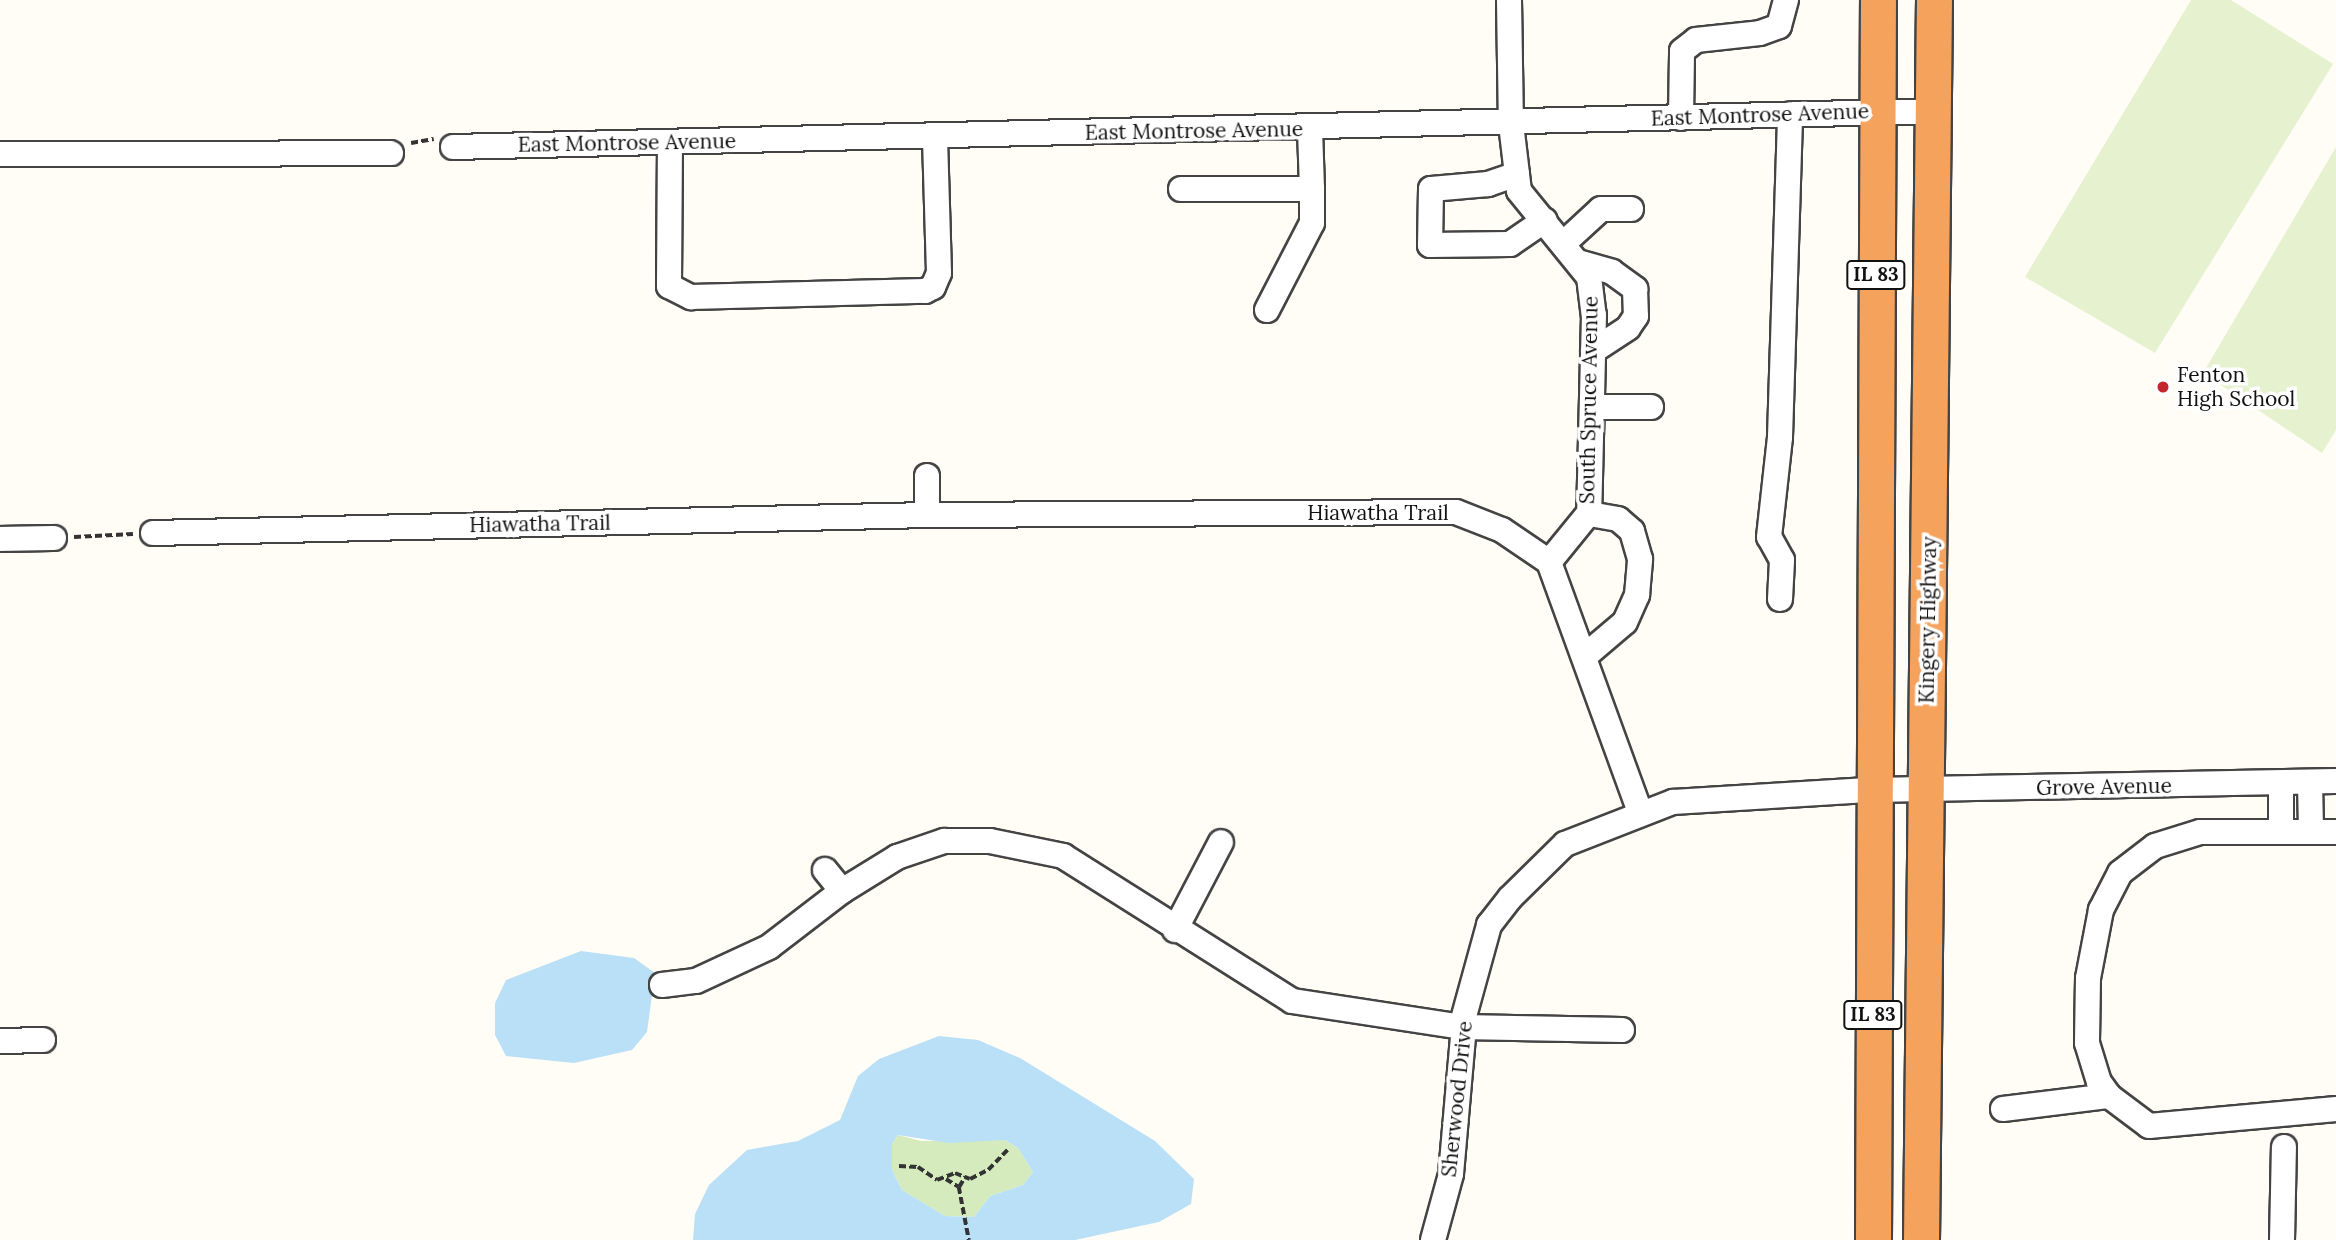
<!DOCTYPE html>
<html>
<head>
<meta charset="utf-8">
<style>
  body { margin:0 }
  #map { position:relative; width:2336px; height:1240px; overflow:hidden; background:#fffdf5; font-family:Lora,serif }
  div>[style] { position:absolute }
  .green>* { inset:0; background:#d5ebbd }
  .pitch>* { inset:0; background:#e6f2cf }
  .water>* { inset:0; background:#b9e0f7 }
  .path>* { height:3.5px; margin-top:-1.75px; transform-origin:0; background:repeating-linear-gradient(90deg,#333 0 7px,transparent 0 10.5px) }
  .roads { filter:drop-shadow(2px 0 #444) drop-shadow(-2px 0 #444) drop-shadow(0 2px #444) drop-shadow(0 -2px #444) }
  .minor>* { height:24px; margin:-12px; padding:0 12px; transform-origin:12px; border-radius:12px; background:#fff }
  .highway>* { height:35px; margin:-17.5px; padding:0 17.5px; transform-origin:17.5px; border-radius:17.5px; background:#f5a25d }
  .dots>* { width:19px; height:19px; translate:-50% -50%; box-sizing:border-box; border:4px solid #fff; border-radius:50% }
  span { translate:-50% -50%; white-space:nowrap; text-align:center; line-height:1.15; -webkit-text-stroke:7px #fff; paint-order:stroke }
  .shield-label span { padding:2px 5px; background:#fff; border:2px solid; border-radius:5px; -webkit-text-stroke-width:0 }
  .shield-label { font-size:19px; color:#111; font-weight:700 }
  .street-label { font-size:21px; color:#111 }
  .poi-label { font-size:21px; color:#111 }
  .left { translate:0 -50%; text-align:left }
</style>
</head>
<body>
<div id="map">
  <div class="green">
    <i style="clip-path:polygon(898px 1135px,921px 1141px,1005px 1140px,1018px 1148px,1033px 1172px,1023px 1185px,990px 1196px,974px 1217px,945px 1216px,902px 1190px,892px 1170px,892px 1144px)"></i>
  </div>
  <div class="pitch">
    <i style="clip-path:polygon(2191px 0,2231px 0,2333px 64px,2155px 353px,2025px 277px)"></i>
    <i style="clip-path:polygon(2336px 147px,2336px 430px,2322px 453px,2203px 373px)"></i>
  </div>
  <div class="water">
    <i style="clip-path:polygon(581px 951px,634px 958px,655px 973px,647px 1032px,632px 1050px,574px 1063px,506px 1056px,495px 1035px,495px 1003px,506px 980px)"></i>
    <i style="clip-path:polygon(evenodd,939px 1036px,978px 1040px,1020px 1058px,1155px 1141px,1194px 1179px,1191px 1204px,1159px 1222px,1075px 1240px,693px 1240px,695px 1214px,709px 1185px,747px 1150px,798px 1141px,840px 1120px,858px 1076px,879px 1059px,939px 1036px,898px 1135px,949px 1143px,1005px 1140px,1018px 1148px,1033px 1172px,1023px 1185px,990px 1196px,974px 1217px,945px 1216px,902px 1190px,892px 1170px,892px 1144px,898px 1135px)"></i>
  </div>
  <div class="path">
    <i style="left:411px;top:143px;width:23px;rotate:-10deg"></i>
    <i style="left:74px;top:537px;width:59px;rotate:-2.9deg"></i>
    <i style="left:899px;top:1166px;width:19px;rotate:3deg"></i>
    <i style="left:918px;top:1167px;width:23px;rotate:34deg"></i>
    <i style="left:937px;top:1180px;width:19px;rotate:-21deg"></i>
    <i style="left:955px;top:1173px;width:16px;rotate:22deg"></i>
    <i style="left:970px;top:1179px;width:20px;rotate:-27deg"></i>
    <i style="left:988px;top:1170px;width:30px;rotate:-46deg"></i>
    <i style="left:946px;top:1179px;width:15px;rotate:32deg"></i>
    <i style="left:959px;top:1187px;width:12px;rotate:-59deg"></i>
    <i style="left:959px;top:1187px;width:54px;rotate:79.3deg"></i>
  </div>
  <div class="roads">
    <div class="minor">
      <i style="left:1509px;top:0;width:124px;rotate:89.1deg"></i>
      <i style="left:1511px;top:124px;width:67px;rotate:83.2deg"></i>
      <i style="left:1519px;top:191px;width:111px;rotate:50.9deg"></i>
      <i style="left:1589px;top:277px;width:38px;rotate:83deg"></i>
      <i style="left:1594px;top:315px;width:198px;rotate:91.4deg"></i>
      <i style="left:1589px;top:513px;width:63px;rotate:129.2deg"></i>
      <i style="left:1681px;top:118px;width:67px;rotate:-89.1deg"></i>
      <i style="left:1682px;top:51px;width:18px;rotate:-38deg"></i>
      <i style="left:1696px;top:40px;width:64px;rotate:-6.2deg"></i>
      <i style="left:1760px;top:33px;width:20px;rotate:-20deg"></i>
      <i style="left:1779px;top:26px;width:27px;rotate:-75deg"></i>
      <i style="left:670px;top:142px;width:144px;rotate:90.4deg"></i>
      <i style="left:669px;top:286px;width:25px;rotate:27deg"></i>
      <i style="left:691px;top:297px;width:234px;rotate:-1.5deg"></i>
      <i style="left:925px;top:291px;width:9px;rotate:-27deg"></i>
      <i style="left:933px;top:287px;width:15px;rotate:-67deg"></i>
      <i style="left:939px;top:273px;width:137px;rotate:-91.7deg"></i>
      <i style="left:453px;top:147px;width:1481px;rotate:-1.39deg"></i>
      <i style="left:0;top:154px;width:391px;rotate:-0.1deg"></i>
      <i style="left:1517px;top:174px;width:31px;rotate:161deg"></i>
      <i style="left:1488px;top:184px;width:57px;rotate:175deg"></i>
      <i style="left:1431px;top:189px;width:56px;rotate:91deg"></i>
      <i style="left:1430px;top:245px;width:80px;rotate:-0.7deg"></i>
      <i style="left:1510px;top:244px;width:42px;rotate:-34.4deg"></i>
      <i style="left:1181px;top:189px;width:131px"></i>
      <i style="left:1312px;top:189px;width:61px;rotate:-91.9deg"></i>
      <i style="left:1564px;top:243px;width:50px;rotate:-42.6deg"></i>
      <i style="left:1601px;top:209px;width:30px"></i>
      <i style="left:1578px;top:262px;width:35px;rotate:16deg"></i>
      <i style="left:1612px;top:272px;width:29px;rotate:36deg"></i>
      <i style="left:1635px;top:289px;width:27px;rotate:88deg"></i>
      <i style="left:1636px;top:316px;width:14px;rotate:124deg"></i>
      <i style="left:1628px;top:328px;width:42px;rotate:146.7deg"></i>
      <i style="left:1267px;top:310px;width:98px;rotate:-62.7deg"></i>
      <i style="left:1312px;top:223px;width:34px;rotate:-90deg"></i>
      <i style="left:1592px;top:407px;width:59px"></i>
      <i style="left:927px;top:476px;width:39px;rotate:90deg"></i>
      <i style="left:153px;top:533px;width:774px;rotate:-1.33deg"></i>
      <i style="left:927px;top:515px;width:529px;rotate:-0.32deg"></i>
      <i style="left:1456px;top:512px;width:49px;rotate:21.4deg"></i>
      <i style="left:1502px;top:530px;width:57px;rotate:34.2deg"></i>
      <i style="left:1549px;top:562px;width:266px;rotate:70deg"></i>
      <i style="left:0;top:539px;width:54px;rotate:-1.1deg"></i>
      <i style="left:1780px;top:599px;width:39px;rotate:-87deg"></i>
      <i style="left:1782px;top:560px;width:26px;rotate:-119deg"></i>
      <i style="left:1769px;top:537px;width:101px;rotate:-83.7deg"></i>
      <i style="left:1780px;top:437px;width:323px;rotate:-88.2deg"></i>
      <i style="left:1585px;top:656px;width:52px;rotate:-40.4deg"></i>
      <i style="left:1625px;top:622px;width:30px;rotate:-66deg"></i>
      <i style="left:1637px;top:595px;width:36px;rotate:-85deg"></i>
      <i style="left:1640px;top:559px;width:29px;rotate:-106deg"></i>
      <i style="left:1632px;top:531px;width:18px;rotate:-139deg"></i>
      <i style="left:1618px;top:519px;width:29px;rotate:-170deg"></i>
      <i style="left:2310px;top:782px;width:48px;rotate:88.8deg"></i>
      <i style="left:2281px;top:783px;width:46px;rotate:90deg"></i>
      <i style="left:2336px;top:832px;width:136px;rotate:180deg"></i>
      <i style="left:2200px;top:832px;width:47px;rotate:162.7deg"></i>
      <i style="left:2155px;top:846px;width:44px;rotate:142.4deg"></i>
      <i style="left:2120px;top:873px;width:42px;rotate:117.2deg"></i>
      <i style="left:2101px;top:910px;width:69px;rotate:100.8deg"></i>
      <i style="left:2088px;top:978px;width:65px;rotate:90.9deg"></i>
      <i style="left:2087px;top:1043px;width:41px;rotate:72.9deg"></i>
      <i style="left:2099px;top:1082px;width:17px;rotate:54deg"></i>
      <i style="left:2109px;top:1096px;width:50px;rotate:36.9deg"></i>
      <i style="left:2149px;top:1126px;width:188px;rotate:-5.2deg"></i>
      <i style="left:825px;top:870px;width:27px;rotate:51deg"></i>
      <i style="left:1175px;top:930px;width:99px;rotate:-62.4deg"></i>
      <i style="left:662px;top:985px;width:34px;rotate:-7deg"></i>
      <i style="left:696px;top:981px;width:81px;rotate:-25deg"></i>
      <i style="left:769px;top:947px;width:92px;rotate:-37.5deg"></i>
      <i style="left:842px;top:891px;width:65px;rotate:-31.7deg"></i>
      <i style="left:897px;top:857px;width:50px;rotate:-18.8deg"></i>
      <i style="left:944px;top:841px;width:46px"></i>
      <i style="left:990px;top:841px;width:75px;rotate:11.6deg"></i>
      <i style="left:1063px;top:856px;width:271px;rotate:32.3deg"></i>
      <i style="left:1292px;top:1001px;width:171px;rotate:8.7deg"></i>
      <i style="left:1461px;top:1027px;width:106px;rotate:-74.6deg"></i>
      <i style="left:1489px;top:925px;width:34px;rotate:-52deg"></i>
      <i style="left:1510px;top:898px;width:77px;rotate:-44.5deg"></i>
      <i style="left:1565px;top:844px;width:116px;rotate:-21.3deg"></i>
      <i style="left:1673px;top:802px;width:199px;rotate:-3.5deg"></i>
      <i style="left:1872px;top:790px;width:464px;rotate:-1.1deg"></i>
      <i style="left:1461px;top:1027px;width:161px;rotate:1.1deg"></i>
      <i style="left:0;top:1041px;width:43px;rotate:-1.3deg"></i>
      <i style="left:2003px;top:1109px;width:107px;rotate:-7deg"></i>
      <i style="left:1433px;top:1240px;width:68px;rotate:-74.7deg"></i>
      <i style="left:1451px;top:1174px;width:149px;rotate:-85deg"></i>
      <i style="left:2282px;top:1240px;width:93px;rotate:-88.8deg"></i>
    </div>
    <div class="highway">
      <i style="left:1873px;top:1240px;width:1240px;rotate:-89.77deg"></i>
      <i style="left:1921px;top:1240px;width:1240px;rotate:-89.4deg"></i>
    </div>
  </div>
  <div class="dots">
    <i style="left:2163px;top:387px;background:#c4262e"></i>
  </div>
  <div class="shield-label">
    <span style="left:1876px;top:275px">IL 83</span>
    <span style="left:1873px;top:1015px">IL 83</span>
  </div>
  <div class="street-label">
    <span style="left:1760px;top:115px;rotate:-2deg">East Montrose Avenue</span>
    <span style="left:1194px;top:131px;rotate:-1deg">East Montrose Avenue</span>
    <span style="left:627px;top:143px;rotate:-1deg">East Montrose Avenue</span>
    <span style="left:1589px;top:400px;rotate:-89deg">South Spruce Avenue</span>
    <span style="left:1378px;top:513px">Hiawatha Trail</span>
    <span style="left:540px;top:524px;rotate:-1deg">Hiawatha Trail</span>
    <span style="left:1928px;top:620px;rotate:-89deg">Kingery Highway</span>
    <span style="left:2104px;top:787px;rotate:-1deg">Grove Avenue</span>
    <span style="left:1457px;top:1099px;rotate:-84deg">Sherwood Drive</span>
  </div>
  <div class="poi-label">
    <span class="left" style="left:2177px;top:387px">Fenton<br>High School</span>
  </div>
</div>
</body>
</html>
